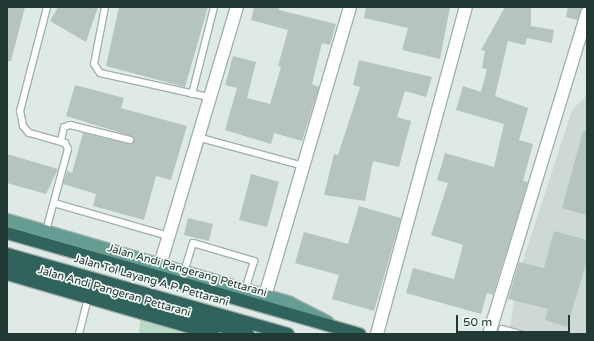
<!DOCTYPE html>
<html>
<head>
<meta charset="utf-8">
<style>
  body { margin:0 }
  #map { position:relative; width:594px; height:341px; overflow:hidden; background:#dfeae6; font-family:"Varela Round",sans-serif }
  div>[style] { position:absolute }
  .built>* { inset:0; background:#ced9d5 }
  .green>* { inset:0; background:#b9dac4 }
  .building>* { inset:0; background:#b5c4bf }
  .roads { filter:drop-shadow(1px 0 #a2b1ad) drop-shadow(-1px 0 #a2b1ad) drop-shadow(0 1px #a2b1ad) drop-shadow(0 -1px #a2b1ad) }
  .lane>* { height:6px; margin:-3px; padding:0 3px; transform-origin:3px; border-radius:3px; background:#fff }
  .street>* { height:12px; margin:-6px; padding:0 6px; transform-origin:6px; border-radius:6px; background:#fff }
  .primary>* { height:12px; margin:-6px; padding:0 6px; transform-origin:6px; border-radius:6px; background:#669d93 }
  .highway>* { height:12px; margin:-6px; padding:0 6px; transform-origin:6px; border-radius:6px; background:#2f635c }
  span { translate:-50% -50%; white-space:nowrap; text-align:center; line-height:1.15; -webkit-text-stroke:3.5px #eff6f3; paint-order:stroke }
  .street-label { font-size:11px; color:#213934 }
  .frame { position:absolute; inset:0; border:8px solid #213934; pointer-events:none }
  .scale { position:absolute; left:456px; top:315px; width:114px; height:18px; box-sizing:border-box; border:2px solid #213934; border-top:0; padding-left:5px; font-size:12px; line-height:14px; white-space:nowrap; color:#213934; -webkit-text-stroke:3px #eff6f3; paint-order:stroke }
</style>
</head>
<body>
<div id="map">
  <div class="built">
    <i style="clip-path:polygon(587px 95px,587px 334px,509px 334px,517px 279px,572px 110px)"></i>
  </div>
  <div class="green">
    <i style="clip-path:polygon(140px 320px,186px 334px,139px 334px)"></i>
  </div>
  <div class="building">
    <i style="clip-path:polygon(7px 7px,25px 7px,11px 61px,7px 61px)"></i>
    <i style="clip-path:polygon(58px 7px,98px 7px,86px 42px,50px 21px)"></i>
    <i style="clip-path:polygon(119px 7px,208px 7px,185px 87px,106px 66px)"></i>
    <i style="clip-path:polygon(254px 7px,279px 7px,279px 10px,336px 24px,330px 45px,322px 43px,312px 84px,319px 87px,302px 141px,274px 133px,271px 144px,225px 130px,237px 88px,225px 85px,233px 56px,256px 62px,247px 98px,270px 104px,281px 67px,278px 66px,288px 30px,251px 20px)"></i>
    <i style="clip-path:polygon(366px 7px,450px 7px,440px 59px,402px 50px,408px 28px,364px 18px)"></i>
    <i style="clip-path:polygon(505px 7px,531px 7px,531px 26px,554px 30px,552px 43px,527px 38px,525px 45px,508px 41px,495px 96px,528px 108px,519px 140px,533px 144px,523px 181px,528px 182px,493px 295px,487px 293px,481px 314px,406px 293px,413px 268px,454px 279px,463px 245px,431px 235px,448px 183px,437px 180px,445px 153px,494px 167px,504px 124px,456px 110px,463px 86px,481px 92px,487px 69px,482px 68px,485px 51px,481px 50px)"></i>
    <i style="clip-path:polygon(568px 7px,583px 7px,577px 20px,566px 17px)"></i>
    <i style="clip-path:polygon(359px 60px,432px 77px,426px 97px,405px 91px,397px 117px,411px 121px,399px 167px,373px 161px,365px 201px,324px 195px,334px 154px,338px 155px,360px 87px,353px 85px)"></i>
    <i style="clip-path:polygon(75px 85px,124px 98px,121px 108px,187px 126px,171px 180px,156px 176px,144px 220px,93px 206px,96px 194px,63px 184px,67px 171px,72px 173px,83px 133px,129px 144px,134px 141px,131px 136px,66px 116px)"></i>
    <i style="clip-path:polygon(583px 131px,587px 131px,587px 215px,562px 208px)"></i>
    <i style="clip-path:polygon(7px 154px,58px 169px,46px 194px,7px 183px)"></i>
    <i style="clip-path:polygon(251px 174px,279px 182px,267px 227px,239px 220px)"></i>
    <i style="clip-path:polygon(359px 206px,401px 218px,374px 311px,332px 299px,339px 275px,295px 263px,304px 232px,348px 244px)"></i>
    <i style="clip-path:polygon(188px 218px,213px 224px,209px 241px,184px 235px)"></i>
    <i style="clip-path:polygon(554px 231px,587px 240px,587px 260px,567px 327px,545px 320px,548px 309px,508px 299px,519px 262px,544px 268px)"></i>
  </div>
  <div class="roads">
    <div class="lane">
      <i style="left:105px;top:7px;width:58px;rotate:100.9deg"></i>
      <i style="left:94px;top:64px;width:11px;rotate:56deg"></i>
      <i style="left:100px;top:73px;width:111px;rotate:12.5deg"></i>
      <i style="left:192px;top:94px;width:90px;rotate:-75.8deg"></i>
      <i style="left:197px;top:137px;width:111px;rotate:15.2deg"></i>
      <i style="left:61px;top:141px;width:14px;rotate:-78deg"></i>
      <i style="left:64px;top:127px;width:6px;rotate:-18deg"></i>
      <i style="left:70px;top:125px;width:62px;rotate:14deg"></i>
      <i style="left:54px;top:203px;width:119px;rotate:16.1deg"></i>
      <i style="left:46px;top:231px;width:85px;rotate:-75deg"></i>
      <i style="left:68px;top:149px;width:7px;rotate:-117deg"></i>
      <i style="left:65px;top:143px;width:37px;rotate:-164deg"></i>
      <i style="left:29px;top:133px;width:9px;rotate:-131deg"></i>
      <i style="left:23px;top:126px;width:15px;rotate:-101deg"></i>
      <i style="left:20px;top:111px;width:107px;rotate:-75.4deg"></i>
      <i style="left:184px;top:272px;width:30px;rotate:-73deg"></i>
      <i style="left:193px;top:243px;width:64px;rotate:16.4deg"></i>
      <i style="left:254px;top:261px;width:30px;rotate:107deg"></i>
      <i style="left:502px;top:329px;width:19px;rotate:16deg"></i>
      <i style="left:79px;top:334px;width:37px;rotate:-76deg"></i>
    </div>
    <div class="street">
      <i style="left:160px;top:265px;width:269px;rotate:-73.4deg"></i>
      <i style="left:265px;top:296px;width:301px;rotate:-73.6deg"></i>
      <i style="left:377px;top:334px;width:339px;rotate:-74.8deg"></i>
      <i style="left:489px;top:334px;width:336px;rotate:-73deg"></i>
    </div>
    <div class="primary">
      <i style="left:7px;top:220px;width:295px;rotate:16.3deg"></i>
      <i style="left:290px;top:303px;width:42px;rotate:27.2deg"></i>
    </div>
    <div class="highway">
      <i style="left:7px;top:233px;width:367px;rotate:16deg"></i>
      <i style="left:7px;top:254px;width:292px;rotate:15.9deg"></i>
      <i style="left:7px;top:264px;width:251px;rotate:16.2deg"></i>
      <i style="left:7px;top:274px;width:215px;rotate:16.2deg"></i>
    </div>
  </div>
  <div class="street-label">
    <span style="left:187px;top:271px;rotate:16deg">Jalan Andi Pangerang Pettarani</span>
    <span style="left:151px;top:281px;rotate:16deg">Jalan Tol Layang A.P. Pettarani</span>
    <span style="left:114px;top:292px;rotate:16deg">Jalan Andi Pangeran Pettarani</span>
  </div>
  <div class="frame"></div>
  <div class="scale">50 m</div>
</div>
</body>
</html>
